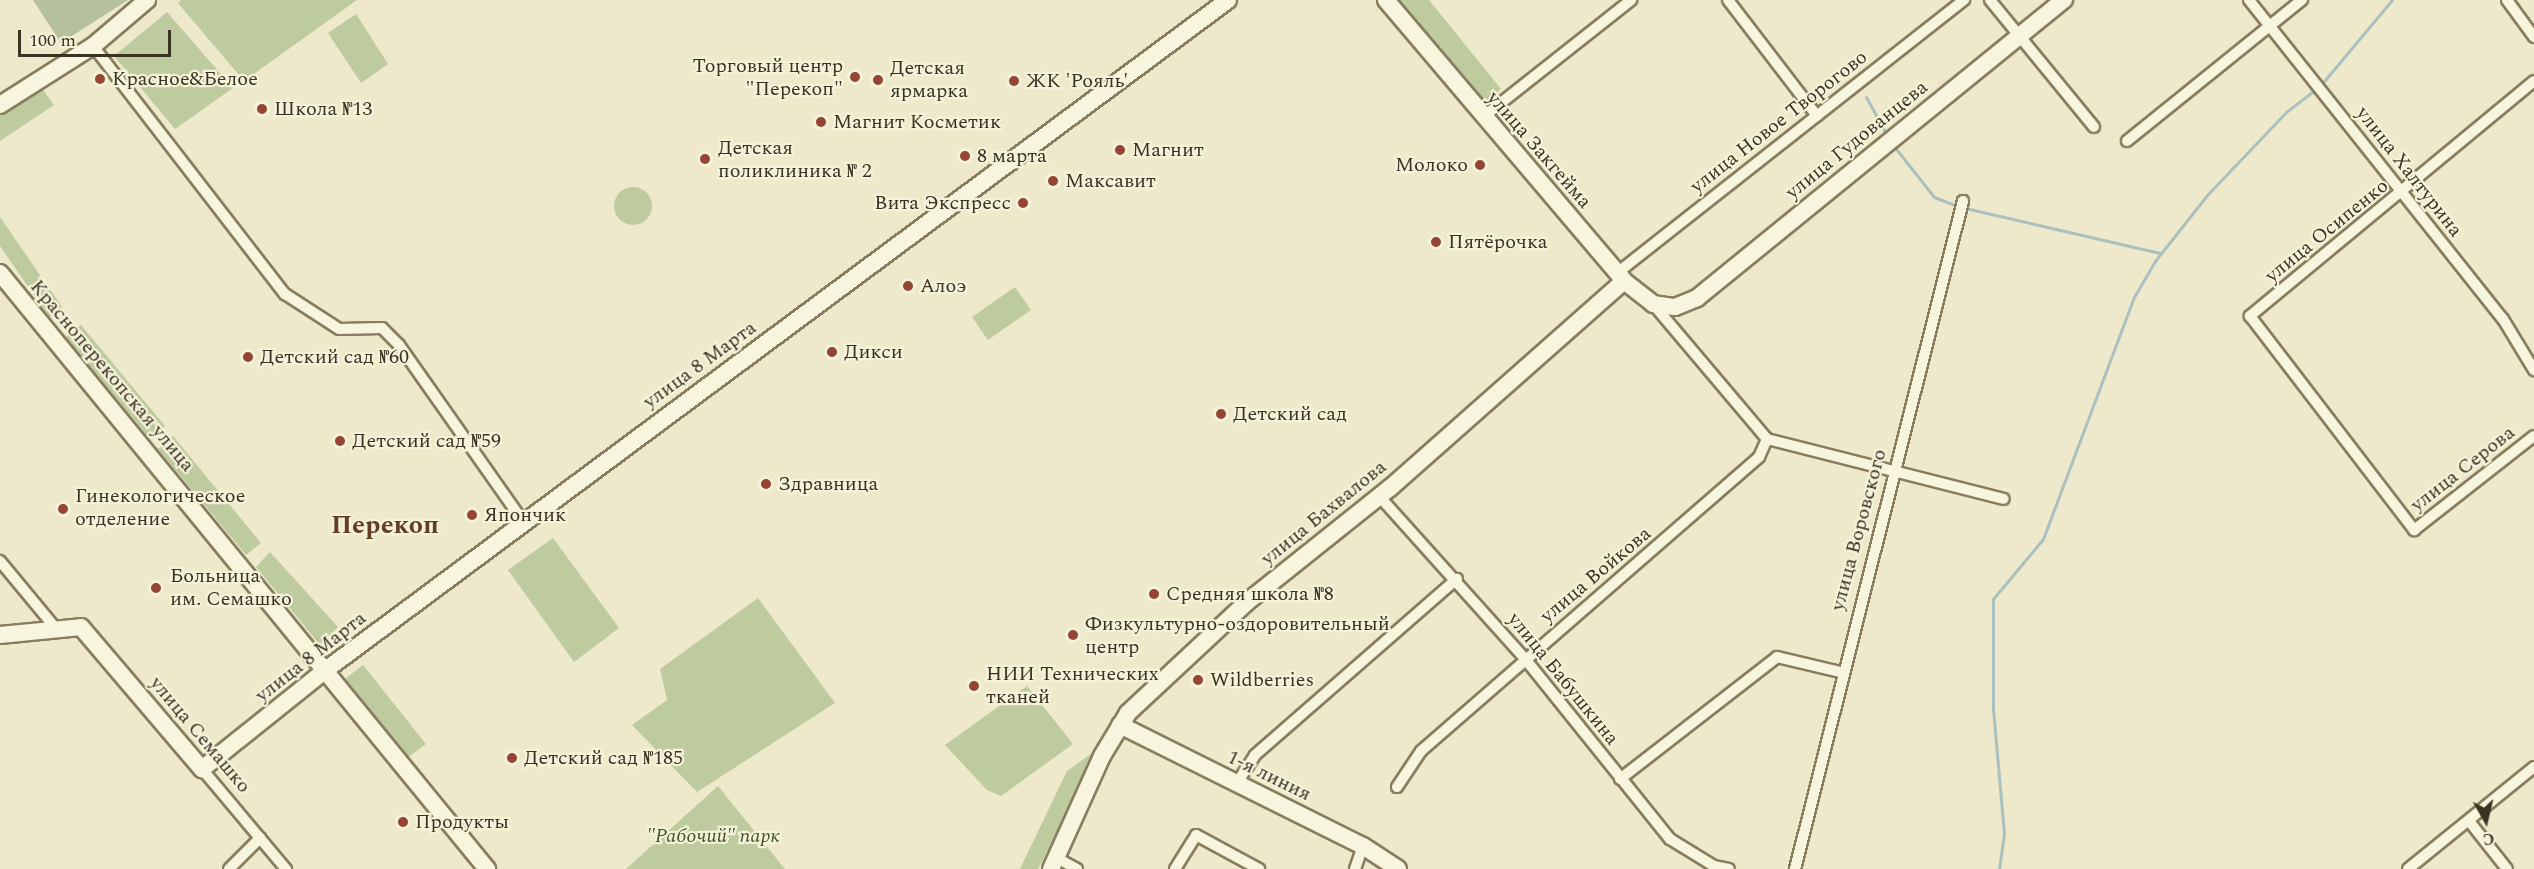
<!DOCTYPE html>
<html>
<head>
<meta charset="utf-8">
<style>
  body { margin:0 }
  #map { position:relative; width:2534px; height:869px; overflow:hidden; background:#ede9ca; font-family:Spectral,serif }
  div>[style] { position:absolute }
  .green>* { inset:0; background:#bdcb9e }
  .round { border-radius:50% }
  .cemetery>* { inset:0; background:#b5c09c }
  .stream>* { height:3px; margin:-1.5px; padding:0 1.5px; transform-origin:1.5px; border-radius:1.5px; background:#aac1bf }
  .roads { filter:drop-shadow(2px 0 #887d5f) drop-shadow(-2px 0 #887d5f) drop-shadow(0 2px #887d5f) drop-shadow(0 -2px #887d5f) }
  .street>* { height:10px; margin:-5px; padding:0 5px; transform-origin:5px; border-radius:5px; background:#f7f5dd }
  .secondary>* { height:16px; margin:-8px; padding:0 8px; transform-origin:8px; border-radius:8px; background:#f7f5dd }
  .dots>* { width:16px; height:16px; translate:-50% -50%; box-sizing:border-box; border:3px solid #f4f2d9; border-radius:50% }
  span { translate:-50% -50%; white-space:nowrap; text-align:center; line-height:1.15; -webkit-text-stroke:4.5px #f4f2d9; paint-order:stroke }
  .poi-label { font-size:20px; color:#3a3222 }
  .right { translate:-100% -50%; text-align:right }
  .left { translate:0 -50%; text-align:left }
  .street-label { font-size:20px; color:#3a3222 }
  .park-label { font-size:20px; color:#42552a; font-style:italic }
  .district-label { font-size:26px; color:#643e24; font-weight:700 }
  .north { position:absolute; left:2456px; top:791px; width:60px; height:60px; -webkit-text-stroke:4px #f4f2d9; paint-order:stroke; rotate:172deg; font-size:16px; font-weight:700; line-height:24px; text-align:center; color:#3a3222 }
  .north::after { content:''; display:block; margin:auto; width:21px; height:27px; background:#3a3222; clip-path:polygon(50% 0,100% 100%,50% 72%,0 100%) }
  .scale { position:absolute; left:18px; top:30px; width:153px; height:27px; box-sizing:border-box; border:3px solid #3a3222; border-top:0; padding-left:8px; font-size:18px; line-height:21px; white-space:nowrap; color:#3a3222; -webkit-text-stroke:4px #f4f2d9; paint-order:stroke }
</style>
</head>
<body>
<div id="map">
  <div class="green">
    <i style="clip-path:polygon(181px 0,357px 0,244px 81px,178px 3px)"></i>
    <i style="clip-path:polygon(1398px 0,1429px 0,1501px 89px,1482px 104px)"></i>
    <i style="clip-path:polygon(167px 12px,233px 88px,175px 129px,114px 56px)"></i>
    <i style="clip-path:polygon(356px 14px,388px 64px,361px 83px,328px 33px)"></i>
    <i style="clip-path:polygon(41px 87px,54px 105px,0 141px,0 114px)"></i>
    <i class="round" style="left:614px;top:187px;width:38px;height:38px"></i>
    <i style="clip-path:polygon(0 217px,62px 307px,49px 317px,0 246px)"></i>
    <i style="clip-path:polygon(1015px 287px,1031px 310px,988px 340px,972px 317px)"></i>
    <i style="clip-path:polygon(81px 325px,165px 426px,150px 439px,66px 337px)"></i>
    <i style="clip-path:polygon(173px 436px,261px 543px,246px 555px,158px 449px)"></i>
    <i style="clip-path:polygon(553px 538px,619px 628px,574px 662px,508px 570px)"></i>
    <i style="clip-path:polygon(270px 552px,338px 627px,320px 645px,256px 567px)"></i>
    <i style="clip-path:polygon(758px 598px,835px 703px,697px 792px,632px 725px,667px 700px,660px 669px)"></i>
    <i style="clip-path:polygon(363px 665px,426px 744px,407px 758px,345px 679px)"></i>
    <i style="clip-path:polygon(1027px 686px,1073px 744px,1001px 796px,987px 790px,945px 745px)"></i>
    <i style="clip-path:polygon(1099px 748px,1038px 869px,1020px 869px,1067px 771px)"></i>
    <i style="clip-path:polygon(718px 786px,785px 869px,626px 869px)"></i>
  </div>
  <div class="cemetery">
    <i style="clip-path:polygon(33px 0,128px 0,61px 43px)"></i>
  </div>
  <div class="stream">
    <i style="left:1866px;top:97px;width:46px;rotate:61.2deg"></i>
    <i style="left:1893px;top:145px;width:66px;rotate:51.7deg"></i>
    <i style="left:1934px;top:197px;width:26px;rotate:21deg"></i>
    <i style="left:1965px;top:208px;width:200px;rotate:13deg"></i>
    <i style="left:1999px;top:869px;width:35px;rotate:-82deg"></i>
    <i style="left:2004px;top:834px;width:125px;rotate:-95deg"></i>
    <i style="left:1993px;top:709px;width:110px;rotate:-90deg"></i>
    <i style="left:1993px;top:599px;width:78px;rotate:-50.2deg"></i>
    <i style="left:2043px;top:539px;width:259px;rotate:-69.4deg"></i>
    <i style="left:2134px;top:297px;width:42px;rotate:-59.7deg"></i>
    <i style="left:2155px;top:261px;width:85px;rotate:-51.7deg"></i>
    <i style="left:2208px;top:194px;width:113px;rotate:-46.4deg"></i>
    <i style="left:2286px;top:112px;width:43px;rotate:-37.4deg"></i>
    <i style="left:2320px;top:86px;width:112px;rotate:-50.1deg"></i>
  </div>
  <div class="roads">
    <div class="street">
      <i style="left:1728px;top:0;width:146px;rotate:52.5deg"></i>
      <i style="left:1990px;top:0;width:164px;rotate:50.7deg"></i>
      <i style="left:2249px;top:0;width:408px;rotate:51.5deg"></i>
      <i style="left:2503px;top:319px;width:60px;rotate:58.7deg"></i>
      <i style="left:2507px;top:0;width:46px;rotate:53.9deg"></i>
      <i style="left:93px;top:46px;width:314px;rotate:52.3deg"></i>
      <i style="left:285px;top:294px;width:64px;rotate:32.9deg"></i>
      <i style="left:339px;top:329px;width:43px;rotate:-1.3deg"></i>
      <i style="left:382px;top:328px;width:24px;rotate:45deg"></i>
      <i style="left:399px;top:345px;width:218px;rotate:54.9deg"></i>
      <i style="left:2534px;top:81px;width:369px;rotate:140.4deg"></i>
      <i style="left:2250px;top:316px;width:270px;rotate:52.5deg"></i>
      <i style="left:2414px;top:530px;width:152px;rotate:-38.1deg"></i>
      <i style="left:1483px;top:117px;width:189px;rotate:-38.3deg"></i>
      <i style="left:2127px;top:141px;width:225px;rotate:-38.9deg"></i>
      <i style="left:1617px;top:273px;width:442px;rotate:-38.2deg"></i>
      <i style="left:1653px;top:304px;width:177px;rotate:49.8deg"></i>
      <i style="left:1767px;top:439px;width:244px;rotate:14.2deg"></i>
      <i style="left:1379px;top:496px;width:220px;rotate:48.1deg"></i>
      <i style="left:1526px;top:660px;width:230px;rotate:51.2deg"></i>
      <i style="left:1670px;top:839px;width:52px;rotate:31.5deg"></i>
      <i style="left:1714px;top:866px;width:15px;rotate:11deg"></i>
      <i style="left:0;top:561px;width:89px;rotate:50.4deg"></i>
      <i style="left:202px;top:769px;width:131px;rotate:50deg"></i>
      <i style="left:1620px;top:779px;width:199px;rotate:-37.8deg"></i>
      <i style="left:1777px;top:657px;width:65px;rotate:13.4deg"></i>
      <i style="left:1237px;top:783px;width:33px;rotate:-57deg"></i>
      <i style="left:1255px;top:755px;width:268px;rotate:-41.1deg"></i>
      <i style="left:1397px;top:787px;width:43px;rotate:-56.3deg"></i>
      <i style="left:1421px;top:751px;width:448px;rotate:-41deg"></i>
      <i style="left:1759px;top:457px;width:20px;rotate:-66deg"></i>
      <i style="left:2469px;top:821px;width:61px;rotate:51.6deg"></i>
      <i style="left:1057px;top:858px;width:23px;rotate:29deg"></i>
      <i style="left:229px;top:869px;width:44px;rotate:-45deg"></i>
      <i style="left:1175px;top:869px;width:40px;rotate:-58deg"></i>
      <i style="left:1196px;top:835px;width:72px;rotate:28.4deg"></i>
      <i style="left:1355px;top:869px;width:24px;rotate:-71deg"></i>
      <i style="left:1795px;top:869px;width:689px;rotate:-75.88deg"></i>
      <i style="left:2408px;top:869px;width:162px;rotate:-39deg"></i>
    </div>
    <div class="secondary">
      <i style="left:1386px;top:0;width:368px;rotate:49.7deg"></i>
      <i style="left:1624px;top:281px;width:37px;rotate:38deg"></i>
      <i style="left:1653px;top:304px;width:22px;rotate:8deg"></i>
      <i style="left:1675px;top:307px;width:24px;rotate:-22deg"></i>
      <i style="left:1697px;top:298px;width:473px;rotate:-39.1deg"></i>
      <i style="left:0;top:105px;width:110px;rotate:-32.4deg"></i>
      <i style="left:93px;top:46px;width:71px;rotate:-40.4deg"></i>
      <i style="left:0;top:273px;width:770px;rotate:50.75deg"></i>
      <i style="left:0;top:635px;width:81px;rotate:-5.6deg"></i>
      <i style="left:81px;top:627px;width:187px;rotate:49.6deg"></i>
      <i style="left:202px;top:769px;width:160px;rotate:-38.7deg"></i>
      <i style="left:327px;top:669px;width:1122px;rotate:-36.59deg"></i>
      <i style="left:1120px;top:725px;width:271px;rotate:26.5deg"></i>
      <i style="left:1363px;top:846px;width:42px;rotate:33.3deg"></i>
      <i style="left:1051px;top:869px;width:124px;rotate:-65.7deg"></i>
      <i style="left:1102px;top:756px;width:50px;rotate:-58.8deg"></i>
      <i style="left:1128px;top:713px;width:163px;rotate:-43deg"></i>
      <i style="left:1247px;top:602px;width:183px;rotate:-38.6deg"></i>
      <i style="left:1390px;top:488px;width:312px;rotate:-41.5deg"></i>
    </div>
  </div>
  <div class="dots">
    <i style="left:855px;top:77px;background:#944533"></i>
    <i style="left:100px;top:79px;background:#944533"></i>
    <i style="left:878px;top:80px;background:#944533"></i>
    <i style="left:1014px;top:81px;background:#944533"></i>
    <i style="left:262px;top:109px;background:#944533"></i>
    <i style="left:821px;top:122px;background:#944533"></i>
    <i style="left:1120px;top:150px;background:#944533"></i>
    <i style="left:965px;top:156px;background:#944533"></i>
    <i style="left:705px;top:159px;background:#944533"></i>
    <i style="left:1480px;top:165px;background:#944533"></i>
    <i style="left:1053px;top:181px;background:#944533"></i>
    <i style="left:1023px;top:203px;background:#944533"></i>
    <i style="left:1436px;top:242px;background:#944533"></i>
    <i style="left:908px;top:286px;background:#944533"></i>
    <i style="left:832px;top:352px;background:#944533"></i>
    <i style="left:248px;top:357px;background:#944533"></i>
    <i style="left:1221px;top:414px;background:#944533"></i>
    <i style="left:340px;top:441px;background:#944533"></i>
    <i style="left:766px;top:484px;background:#944533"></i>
    <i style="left:63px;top:509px;background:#944533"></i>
    <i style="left:472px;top:515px;background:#944533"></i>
    <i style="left:156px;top:588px;background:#944533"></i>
    <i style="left:1154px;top:594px;background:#944533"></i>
    <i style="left:1073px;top:635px;background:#944533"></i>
    <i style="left:1198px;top:680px;background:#944533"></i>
    <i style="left:974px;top:686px;background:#944533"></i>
    <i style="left:512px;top:758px;background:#944533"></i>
    <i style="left:403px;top:822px;background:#944533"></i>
  </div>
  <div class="poi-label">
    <span class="right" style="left:843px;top:78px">Торговый центр<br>"Перекоп"</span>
    <span class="left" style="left:890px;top:80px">Детская<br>ярмарка</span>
    <span class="left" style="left:112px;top:79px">Красное&amp;Белое</span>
    <span class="left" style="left:1026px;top:81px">ЖК 'Рояль'</span>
    <span class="left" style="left:274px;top:109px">Школа №13</span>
    <span class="left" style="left:833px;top:122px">Магнит Косметик</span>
    <span class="left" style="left:718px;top:160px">Детская<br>поликлиника № 2</span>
    <span class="left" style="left:1132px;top:150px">Магнит</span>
    <span class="left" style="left:977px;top:156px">8 марта</span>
    <span class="right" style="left:1468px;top:165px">Молоко</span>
    <span class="left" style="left:1065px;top:181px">Максавит</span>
    <span class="right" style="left:1011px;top:203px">Вита Экспресс</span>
    <span class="left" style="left:1448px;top:242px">Пятёрочка</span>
    <span class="left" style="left:920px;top:286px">Алоэ</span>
    <span class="left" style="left:844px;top:352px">Дикси</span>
    <span class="left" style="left:260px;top:357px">Детский сад №60</span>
    <span class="left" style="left:1233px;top:414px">Детский сад</span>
    <span class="left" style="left:352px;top:441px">Детский сад №59</span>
    <span class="left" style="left:778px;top:484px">Здравница</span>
    <span class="left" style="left:75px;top:508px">Гинекологическое<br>отделение</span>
    <span class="left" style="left:484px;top:515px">Япончик</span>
    <span class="left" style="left:170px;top:588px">Больница<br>им. Семашко</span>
    <span class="left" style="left:1166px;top:594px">Средняя школа №8</span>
    <span class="left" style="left:1085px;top:636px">Физкультурно-оздоровительный<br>центр</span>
    <span class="left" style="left:986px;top:686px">НИИ Технических<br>тканей</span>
    <span class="left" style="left:1210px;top:680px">Wildberries</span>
    <span class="left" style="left:524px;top:758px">Детский сад №185</span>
    <span class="left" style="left:415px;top:822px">Продукты</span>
  </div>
  <div class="street-label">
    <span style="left:1779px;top:122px;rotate:-38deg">улица Новое Творогово</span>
    <span style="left:1857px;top:140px;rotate:-39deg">улица Гудованцева</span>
    <span style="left:1539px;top:150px;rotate:49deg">улица Закгейма</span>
    <span style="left:2409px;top:172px;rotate:52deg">улица Халтурина</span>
    <span style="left:2327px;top:231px;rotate:-39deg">улица Осипенко</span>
    <span style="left:700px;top:365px;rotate:-36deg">улица 8 Марта</span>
    <span style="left:112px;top:376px;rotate:50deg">Красноперекопская улица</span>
    <span style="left:2463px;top:469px;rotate:-38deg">улица Серова</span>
    <span style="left:1324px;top:513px;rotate:-39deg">улица Бахвалова</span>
    <span style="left:1859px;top:530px;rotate:-75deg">улица Воровского</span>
    <span style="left:1596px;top:575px;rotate:-40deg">улица Войкова</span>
    <span style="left:311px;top:657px;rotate:-38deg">улица 8 Марта</span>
    <span style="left:1563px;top:679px;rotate:51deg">улица Бабушкина</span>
    <span style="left:200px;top:735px;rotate:50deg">улица Семашко</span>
    <span style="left:1269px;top:776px;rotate:26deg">1-я линия</span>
  </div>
  <div class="park-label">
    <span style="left:713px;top:836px">"Рабочий" парк</span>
  </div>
  <div class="district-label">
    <span style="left:385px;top:526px">Перекоп</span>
  </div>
  <div class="north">С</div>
  <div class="scale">100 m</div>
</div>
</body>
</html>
